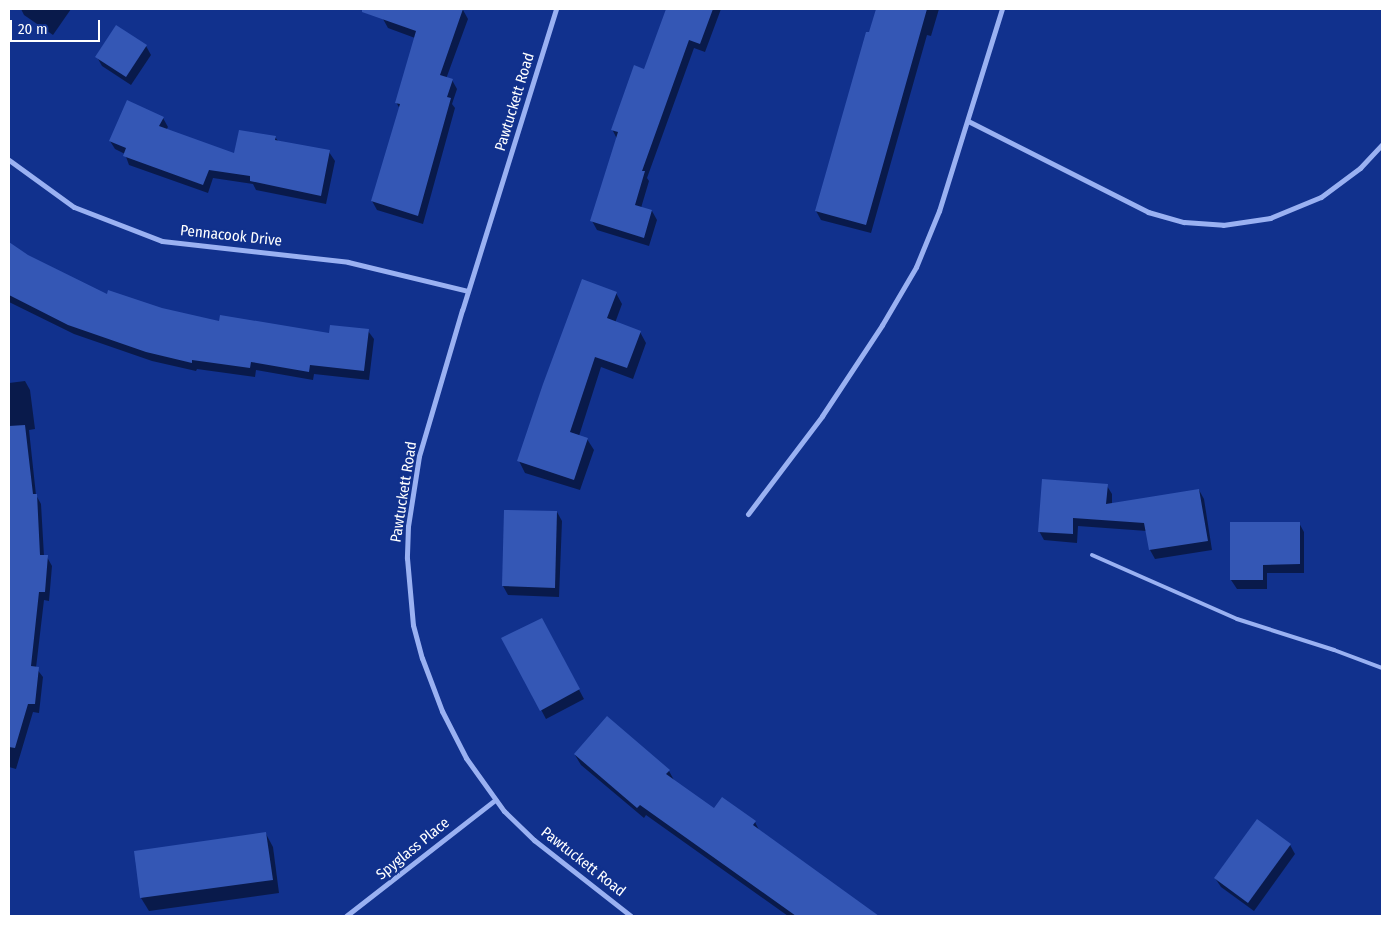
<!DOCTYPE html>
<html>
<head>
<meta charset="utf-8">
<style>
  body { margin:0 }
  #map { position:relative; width:1391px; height:925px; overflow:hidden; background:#11318d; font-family:"Fira Sans Condensed",sans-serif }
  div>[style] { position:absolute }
  .shadow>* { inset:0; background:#0007 }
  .building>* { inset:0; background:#3457b5 }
  .lane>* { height:4px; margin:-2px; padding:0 2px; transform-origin:2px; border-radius:2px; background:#9ab1f2 }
  .street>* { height:5px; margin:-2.5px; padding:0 2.5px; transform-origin:2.5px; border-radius:2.5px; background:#9ab1f2 }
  span { translate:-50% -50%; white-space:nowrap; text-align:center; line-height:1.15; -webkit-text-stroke:4px #11318d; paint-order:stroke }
  .street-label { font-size:15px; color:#fff }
  .frame { position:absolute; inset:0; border:10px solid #fff; pointer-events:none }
  .scale { position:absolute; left:10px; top:20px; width:90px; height:22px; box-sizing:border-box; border:2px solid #fff; border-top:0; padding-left:6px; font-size:15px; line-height:18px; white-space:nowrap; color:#fff; -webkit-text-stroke:4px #11318d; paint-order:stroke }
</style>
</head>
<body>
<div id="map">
  <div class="shadow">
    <i style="clip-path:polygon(21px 9px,71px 9px,53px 35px,24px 15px)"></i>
    <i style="clip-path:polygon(386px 9px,459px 9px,463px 10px,468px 19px,446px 79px,452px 80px,457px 89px,452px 104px,455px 108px,423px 224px,377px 210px,372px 201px,400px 109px,396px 102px,415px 38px,388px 28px,383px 19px)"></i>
    <i style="clip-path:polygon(668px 9px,721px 9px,705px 52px,694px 48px,647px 178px,649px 181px,641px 208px,652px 211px,657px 220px,649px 246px,597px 230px,592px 221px,617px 139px,612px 129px,645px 70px)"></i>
    <i style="clip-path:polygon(877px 9px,939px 9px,931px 36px,927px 35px,871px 233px,821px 220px,816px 211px)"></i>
    <i style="clip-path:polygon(146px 46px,151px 55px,131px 85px,102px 66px,97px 57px)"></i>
    <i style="clip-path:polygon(163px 118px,168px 127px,166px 130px,235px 155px,275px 137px,278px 141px,329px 152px,335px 161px,326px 204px,256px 190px,253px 184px,213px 178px,208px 193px,129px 165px,125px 154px,115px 149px,110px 141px)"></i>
    <i style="clip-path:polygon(9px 244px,27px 256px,107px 296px,161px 310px,220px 323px,330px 334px,368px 331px,374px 339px,369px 380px,314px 374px,313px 380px,256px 370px,255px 377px,197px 369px,196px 371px,152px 361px,74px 334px,9px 302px)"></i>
    <i style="clip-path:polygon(616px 293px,622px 304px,615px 323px,640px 332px,646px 343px,633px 379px,601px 367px,579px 436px,587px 439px,594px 450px,580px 490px,525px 473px,519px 461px)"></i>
    <i style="clip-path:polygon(25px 381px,30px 390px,35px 429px,29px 430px,36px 495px,41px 504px,44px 556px,47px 557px,52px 566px,49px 601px,44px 600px,36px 668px,43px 677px,39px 713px,33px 712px,16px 769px,9px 767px,9px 383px)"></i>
    <i style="clip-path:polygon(1107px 486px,1112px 494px,1112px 504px,1199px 490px,1204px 499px,1212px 550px,1155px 559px,1150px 550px,1147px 531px,1078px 526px,1077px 543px,1044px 540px,1039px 531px)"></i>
    <i style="clip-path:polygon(557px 512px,562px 521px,559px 597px,508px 595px,503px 586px)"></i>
    <i style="clip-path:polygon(1299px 523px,1304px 532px,1304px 573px,1267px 573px,1267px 589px,1237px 589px,1231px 580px)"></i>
    <i style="clip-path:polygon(546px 628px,584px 699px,546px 719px,503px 638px)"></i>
    <i style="clip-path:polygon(575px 755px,669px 771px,675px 782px,714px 810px,755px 822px,760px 832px,877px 916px,788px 916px,646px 815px,644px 818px,581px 765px)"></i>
    <i style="clip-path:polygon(1257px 821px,1290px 845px,1295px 854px,1254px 911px,1221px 887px,1215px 878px)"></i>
    <i style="clip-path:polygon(266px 834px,273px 847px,279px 893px,149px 911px,141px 898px)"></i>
  </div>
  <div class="building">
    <i style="clip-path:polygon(362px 9px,463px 9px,440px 75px,453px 79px,447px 97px,451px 98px,418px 216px,371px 201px,400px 104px,395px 103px,416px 31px,362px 12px)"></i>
    <i style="clip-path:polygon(666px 9px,713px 9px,700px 44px,689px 40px,642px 171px,645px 171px,635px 205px,652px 210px,644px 238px,590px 221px,618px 132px,611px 130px,634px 65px,644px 69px)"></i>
    <i style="clip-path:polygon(876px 9px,927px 9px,866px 225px,815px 211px,866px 32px,869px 32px)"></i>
    <i style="clip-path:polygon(116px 25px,147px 45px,126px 77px,95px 57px)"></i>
    <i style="clip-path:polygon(127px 100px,164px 117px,159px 126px,234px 153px,239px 130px,276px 136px,275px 140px,330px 150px,321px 196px,250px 181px,250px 176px,209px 170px,203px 185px,123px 156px,126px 148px,109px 141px)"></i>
    <i style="clip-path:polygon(9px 242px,28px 255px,107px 294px,108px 290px,162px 308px,219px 321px,220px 315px,329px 333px,330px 325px,369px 329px,364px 371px,310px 365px,309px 372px,251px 362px,250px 368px,192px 360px,192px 363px,146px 352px,68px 325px,9px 295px)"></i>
    <i style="clip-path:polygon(582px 279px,617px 292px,607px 318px,641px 331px,627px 368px,595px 357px,570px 432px,588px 438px,574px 480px,517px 461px,543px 384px)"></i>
    <i style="clip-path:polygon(25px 425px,33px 494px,37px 494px,40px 555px,48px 555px,45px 592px,39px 592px,31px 666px,39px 667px,35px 704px,28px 704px,15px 748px,9px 747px,9px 426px)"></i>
    <i style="clip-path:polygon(1042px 479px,1108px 484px,1106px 504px,1199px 489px,1208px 541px,1149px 550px,1144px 523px,1073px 518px,1073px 534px,1038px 532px)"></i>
    <i style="clip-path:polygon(504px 510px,557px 511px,555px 588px,502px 586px)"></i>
    <i style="clip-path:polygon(1230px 522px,1300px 522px,1300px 564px,1263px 565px,1263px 580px,1230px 580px)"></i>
    <i style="clip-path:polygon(542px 618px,580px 689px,540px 711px,501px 638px)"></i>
    <i style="clip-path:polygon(607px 716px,670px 770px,666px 774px,714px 808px,722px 797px,756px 821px,753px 825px,879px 916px,796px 916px,640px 805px,637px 808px,574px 754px)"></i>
    <i style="clip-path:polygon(1257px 819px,1291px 844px,1248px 903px,1214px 878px)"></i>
    <i style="clip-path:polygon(266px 832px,273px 880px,140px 898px,134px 851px)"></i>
  </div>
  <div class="lane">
    <i style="left:1092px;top:555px;width:158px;rotate:23.8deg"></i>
    <i style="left:1237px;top:619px;width:102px;rotate:17.7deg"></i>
    <i style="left:1334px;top:650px;width:51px;rotate:20.6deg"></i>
  </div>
  <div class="street">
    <i style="left:556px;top:9px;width:315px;rotate:107.3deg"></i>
    <i style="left:462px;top:310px;width:152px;rotate:106.4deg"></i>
    <i style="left:419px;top:456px;width:71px;rotate:98.9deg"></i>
    <i style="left:408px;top:526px;width:32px;rotate:92deg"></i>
    <i style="left:407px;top:558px;width:67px;rotate:84.9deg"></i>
    <i style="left:413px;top:625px;width:34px;rotate:75deg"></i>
    <i style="left:422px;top:658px;width:57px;rotate:69.3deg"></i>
    <i style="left:442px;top:711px;width:53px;rotate:62.9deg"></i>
    <i style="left:466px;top:758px;width:65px;rotate:54.4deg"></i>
    <i style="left:504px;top:811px;width:42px;rotate:44deg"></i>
    <i style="left:534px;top:840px;width:123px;rotate:38.1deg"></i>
    <i style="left:968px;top:121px;width:202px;rotate:26.8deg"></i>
    <i style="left:1148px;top:212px;width:37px;rotate:16deg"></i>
    <i style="left:1184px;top:222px;width:39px;rotate:4deg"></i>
    <i style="left:1223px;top:225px;width:48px;rotate:-8.5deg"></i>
    <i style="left:1270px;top:218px;width:55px;rotate:-22.4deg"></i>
    <i style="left:1321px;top:197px;width:49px;rotate:-36.6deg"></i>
    <i style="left:1360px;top:168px;width:33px;rotate:-47deg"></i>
    <i style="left:9px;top:160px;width:80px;rotate:35.9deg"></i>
    <i style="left:74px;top:207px;width:94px;rotate:21.1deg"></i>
    <i style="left:162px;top:241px;width:187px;rotate:6.4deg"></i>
    <i style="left:348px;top:262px;width:123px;rotate:13.6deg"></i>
    <i style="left:748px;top:514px;width:123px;rotate:-52.9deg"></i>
    <i style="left:822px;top:416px;width:109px;rotate:-56.6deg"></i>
    <i style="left:882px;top:325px;width:67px;rotate:-59.6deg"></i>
    <i style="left:916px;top:267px;width:61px;rotate:-67.7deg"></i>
    <i style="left:939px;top:211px;width:212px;rotate:-72.7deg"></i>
    <i style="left:346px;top:916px;width:189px;rotate:-37.9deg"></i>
  </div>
  <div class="street-label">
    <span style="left:515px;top:102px;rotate:-73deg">Pawtuckett Road</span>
    <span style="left:231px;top:236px;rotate:6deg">Pennacook Drive</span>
    <span style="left:404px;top:492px;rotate:-81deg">Pawtuckett Road</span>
    <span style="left:413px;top:849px;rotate:-39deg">Spyglass Place</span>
    <span style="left:583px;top:862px;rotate:38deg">Pawtuckett Road</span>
  </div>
  <div class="frame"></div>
  <div class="scale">20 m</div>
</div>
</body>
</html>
